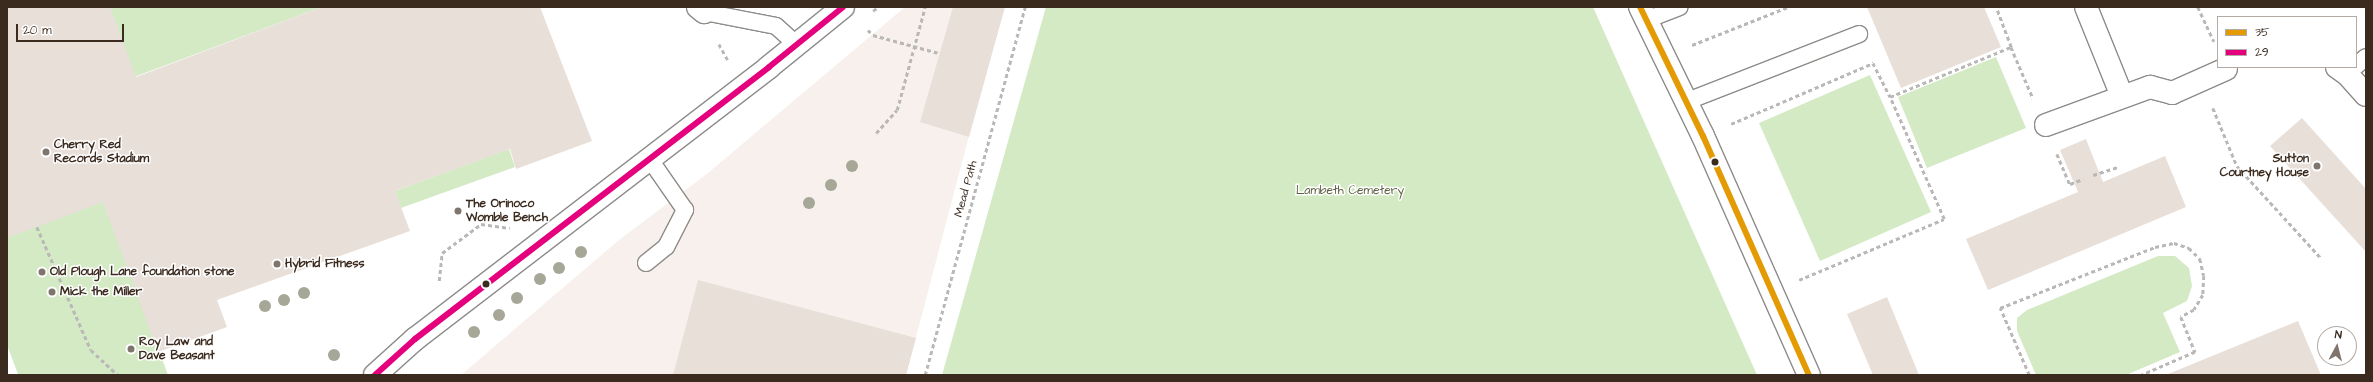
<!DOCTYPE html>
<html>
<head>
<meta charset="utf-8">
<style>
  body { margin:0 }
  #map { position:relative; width:2373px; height:382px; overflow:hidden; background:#fff; font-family:"Architects Daughter",sans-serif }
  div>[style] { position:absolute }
  .built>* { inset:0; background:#f8f0ec }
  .green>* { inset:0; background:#d3eac5 }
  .building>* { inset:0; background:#e8dfd9 }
  .path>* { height:2.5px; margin-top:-1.25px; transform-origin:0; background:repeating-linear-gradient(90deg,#b9b8b6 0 4px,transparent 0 7px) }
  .roads { filter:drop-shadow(1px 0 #8e8b88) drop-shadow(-1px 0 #8e8b88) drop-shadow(0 1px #8e8b88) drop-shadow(0 -1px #8e8b88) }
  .lane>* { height:16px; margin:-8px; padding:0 8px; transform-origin:8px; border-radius:8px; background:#fff }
  .street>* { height:22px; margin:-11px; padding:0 11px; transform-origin:11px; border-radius:11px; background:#fff }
  .secondary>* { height:22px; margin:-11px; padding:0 11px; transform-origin:11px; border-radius:11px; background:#fff }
  .bus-1>* { height:6px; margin:-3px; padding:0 3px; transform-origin:3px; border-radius:3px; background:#e49a03 }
  .bus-2>* { height:6px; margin:-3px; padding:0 3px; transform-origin:3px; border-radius:3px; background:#e5007d }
  .trees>* { width:12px; height:12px; margin:-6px; border-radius:50%; background:#a6a797 }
  .dots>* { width:11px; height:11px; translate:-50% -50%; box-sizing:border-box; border:2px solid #fff; border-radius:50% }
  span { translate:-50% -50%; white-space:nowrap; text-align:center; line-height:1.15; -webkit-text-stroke:3px #fff; paint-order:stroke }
  .poi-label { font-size:12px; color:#3b2a1e; font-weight:700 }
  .left { translate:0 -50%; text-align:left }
  .right { translate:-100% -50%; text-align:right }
  .street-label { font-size:12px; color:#3b2a1e }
  .park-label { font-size:12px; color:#5e5f42 }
  .frame { position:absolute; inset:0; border:8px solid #3b2a1e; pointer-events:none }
  .legend { position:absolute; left:2217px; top:16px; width:140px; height:52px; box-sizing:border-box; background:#fff; border:1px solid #b1aaa5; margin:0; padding:5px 7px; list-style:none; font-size:12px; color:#3b2a1e }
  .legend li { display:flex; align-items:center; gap:8px; height:20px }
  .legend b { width:20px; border:1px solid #b1aaa5 }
  .north { position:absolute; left:2317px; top:326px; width:40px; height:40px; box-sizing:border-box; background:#fff; border:1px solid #b1aaa5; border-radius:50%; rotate:7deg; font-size:11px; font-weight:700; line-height:16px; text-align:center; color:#3b2a1e }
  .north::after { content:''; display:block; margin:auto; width:14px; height:18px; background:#80756d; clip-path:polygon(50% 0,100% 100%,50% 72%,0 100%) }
  .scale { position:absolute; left:16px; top:24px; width:108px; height:18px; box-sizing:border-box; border:2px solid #3b2a1e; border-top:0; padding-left:5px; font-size:12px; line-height:14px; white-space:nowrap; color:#3b2a1e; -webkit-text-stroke:3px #fff; paint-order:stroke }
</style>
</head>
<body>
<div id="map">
  <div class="built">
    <i style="clip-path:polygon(905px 7px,1003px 7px,906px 375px,461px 375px,619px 240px,708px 173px)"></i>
  </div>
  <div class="green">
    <i style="clip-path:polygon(7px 7px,322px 7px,67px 102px,168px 375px,18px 374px,7px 345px)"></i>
    <i style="clip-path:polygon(1046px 7px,1593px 7px,1757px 375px,942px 375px)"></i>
    <i style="clip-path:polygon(1996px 57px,2026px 128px,1927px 168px,1898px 97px)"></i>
    <i style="clip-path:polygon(1870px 75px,1931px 212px,1820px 261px,1759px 123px)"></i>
    <i style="clip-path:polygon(509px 149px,515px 167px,401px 208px,395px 191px)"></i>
    <i style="clip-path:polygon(2158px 256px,2175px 256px,2189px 268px,2192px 286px,2187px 301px,2163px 313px,2180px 352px,2126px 375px,2036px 375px,2017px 331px,2017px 318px,2027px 310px)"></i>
  </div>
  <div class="building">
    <i style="clip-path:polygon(7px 7px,110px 7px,136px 77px,322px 7px,540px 7px,592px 141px,516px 169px,510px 149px,395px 191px,410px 231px,217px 300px,227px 327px,158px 352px,103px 202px,7px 238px)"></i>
    <i style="clip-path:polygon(953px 7px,1005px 7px,969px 137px,920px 122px)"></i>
    <i style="clip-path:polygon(1867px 7px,1984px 7px,2001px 47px,1901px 88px)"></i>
    <i style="clip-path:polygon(2302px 118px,2366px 189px,2366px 252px,2270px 146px)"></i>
    <i style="clip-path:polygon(2086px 139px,2103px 182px,2165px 156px,2186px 207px,1988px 290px,1966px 239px,2078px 192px,2060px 150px)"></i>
    <i style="clip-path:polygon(698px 280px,916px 338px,906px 375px,673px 375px)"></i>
    <i style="clip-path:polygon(1887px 297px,1919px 375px,1873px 375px,1847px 314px)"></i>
    <i style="clip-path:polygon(2298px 321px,2321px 375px,2168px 375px,2168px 374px)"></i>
  </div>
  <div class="path">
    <i style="left:2198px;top:7px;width:38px;rotate:65deg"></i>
    <i style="left:873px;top:11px;width:6px;rotate:-39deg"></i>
    <i style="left:868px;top:30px;width:7px;rotate:45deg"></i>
    <i style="left:873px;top:35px;width:68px;rotate:15.3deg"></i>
    <i style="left:719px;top:44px;width:18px;rotate:61deg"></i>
    <i style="left:1692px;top:45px;width:103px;rotate:-21.6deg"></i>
    <i style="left:2011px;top:47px;width:56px;rotate:66.7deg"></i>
    <i style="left:2213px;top:108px;width:63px;rotate:67.5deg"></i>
    <i style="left:2237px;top:166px;width:126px;rotate:47.6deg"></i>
    <i style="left:1731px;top:124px;width:155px;rotate:-23.2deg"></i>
    <i style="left:1873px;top:63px;width:38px;rotate:63deg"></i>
    <i style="left:876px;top:133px;width:31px;rotate:-48deg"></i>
    <i style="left:897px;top:110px;width:107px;rotate:-74.8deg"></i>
    <i style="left:2057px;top:154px;width:33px;rotate:67deg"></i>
    <i style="left:2070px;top:184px;width:14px;rotate:-21deg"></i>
    <i style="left:2093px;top:175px;width:26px;rotate:-18deg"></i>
    <i style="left:37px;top:227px;width:134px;rotate:66.3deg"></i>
    <i style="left:91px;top:350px;width:37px;rotate:43deg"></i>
    <i style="left:1799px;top:280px;width:157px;rotate:-22.8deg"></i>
    <i style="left:1944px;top:219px;width:133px;rotate:-113.9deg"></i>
    <i style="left:1890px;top:97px;width:131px;rotate:-22.5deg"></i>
    <i style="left:2011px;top:47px;width:43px;rotate:-110.6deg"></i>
    <i style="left:439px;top:281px;width:28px;rotate:-84deg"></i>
    <i style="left:442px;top:253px;width:49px;rotate:-36.6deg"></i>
    <i style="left:481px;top:224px;width:29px;rotate:8deg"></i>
    <i style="left:925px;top:375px;width:381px;rotate:-74.8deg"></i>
    <i style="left:2029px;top:375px;width:73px;rotate:-113.4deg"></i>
    <i style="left:2000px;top:308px;width:167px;rotate:-21.5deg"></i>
    <i style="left:2155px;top:247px;width:19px;rotate:-12deg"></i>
    <i style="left:2174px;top:243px;width:16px;rotate:18deg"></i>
    <i style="left:2189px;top:248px;width:16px;rotate:45deg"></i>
    <i style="left:2200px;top:259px;width:17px;rotate:77deg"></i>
    <i style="left:2204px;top:276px;width:19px;rotate:93deg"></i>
    <i style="left:2203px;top:295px;width:17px;rotate:121deg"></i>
    <i style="left:2194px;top:310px;width:15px;rotate:152deg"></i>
    <i style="left:2181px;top:317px;width:38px;rotate:68deg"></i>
    <i style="left:2195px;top:352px;width:58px;rotate:156.5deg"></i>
  </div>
  <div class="roads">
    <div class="lane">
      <i style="left:704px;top:12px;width:73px;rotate:11deg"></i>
      <i style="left:776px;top:26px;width:28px;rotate:42deg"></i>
      <i style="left:1646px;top:20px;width:36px;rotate:-21deg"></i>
      <i style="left:2356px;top:66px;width:13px;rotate:-42deg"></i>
      <i style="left:1685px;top:102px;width:187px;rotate:-21.3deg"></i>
      <i style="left:646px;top:263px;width:26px;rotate:-39deg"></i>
      <i style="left:666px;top:247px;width:42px;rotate:-62.8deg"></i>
      <i style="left:685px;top:210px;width:63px;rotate:-124.7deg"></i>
    </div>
    <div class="street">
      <i style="left:698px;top:7px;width:8px;rotate:40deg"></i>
      <i style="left:2086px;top:7px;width:96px;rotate:68deg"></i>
      <i style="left:2337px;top:67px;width:12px;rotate:35deg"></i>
      <i style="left:2347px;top:74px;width:28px;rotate:48deg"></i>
      <i style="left:2046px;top:125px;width:111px;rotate:-20.1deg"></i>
      <i style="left:2150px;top:87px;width:23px;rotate:15deg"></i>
      <i style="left:2172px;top:93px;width:59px;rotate:-24deg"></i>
    </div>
    <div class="secondary">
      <i style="left:1640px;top:7px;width:144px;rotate:64deg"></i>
      <i style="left:1703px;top:136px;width:261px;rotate:66.1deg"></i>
      <i style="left:375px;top:375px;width:54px;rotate:-42deg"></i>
      <i style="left:415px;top:339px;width:446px;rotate:-37.5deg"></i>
      <i style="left:769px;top:67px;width:95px;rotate:-39deg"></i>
    </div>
  </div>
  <div class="bus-1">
    <i style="left:1640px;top:7px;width:144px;rotate:64deg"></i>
    <i style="left:1703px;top:136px;width:261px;rotate:66.1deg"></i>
  </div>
  <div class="bus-2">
    <i style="left:375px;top:375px;width:54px;rotate:-42deg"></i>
    <i style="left:415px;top:339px;width:446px;rotate:-37.5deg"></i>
    <i style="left:769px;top:67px;width:95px;rotate:-39deg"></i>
  </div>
  <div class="trees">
    <i style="left:852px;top:166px"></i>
    <i style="left:831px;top:185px"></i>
    <i style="left:809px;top:203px"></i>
    <i style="left:581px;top:252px"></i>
    <i style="left:559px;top:268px"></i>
    <i style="left:540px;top:279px"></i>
    <i style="left:304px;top:293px"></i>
    <i style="left:517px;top:298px"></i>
    <i style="left:284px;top:300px"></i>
    <i style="left:265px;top:306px"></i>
    <i style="left:499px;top:315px"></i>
    <i style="left:474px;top:332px"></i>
    <i style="left:334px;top:355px"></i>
  </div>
  <div class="dots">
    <i style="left:46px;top:152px;background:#80756d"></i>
    <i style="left:1715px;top:162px;background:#3b2a1e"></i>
    <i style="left:2317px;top:166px;background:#80756d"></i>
    <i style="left:458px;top:211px;background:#80756d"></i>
    <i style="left:277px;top:264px;background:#80756d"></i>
    <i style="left:42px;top:272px;background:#80756d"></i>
    <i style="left:486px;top:284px;background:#3b2a1e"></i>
    <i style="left:52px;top:292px;background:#80756d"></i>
    <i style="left:131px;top:349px;background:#80756d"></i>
  </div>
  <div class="poi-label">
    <span class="left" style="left:54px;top:152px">Cherry Red<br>Records Stadium</span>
    <span class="right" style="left:2309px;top:166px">Sutton<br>Courtney House</span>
    <span class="left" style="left:466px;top:211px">The Orinoco<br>Womble Bench</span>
    <span class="left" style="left:285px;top:264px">Hybrid Fitness</span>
    <span class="left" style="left:50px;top:272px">Old Plough Lane foundation stone</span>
    <span class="left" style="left:60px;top:292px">Mick the Miller</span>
    <span class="left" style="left:139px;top:349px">Roy Law and<br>Dave Beasant</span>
  </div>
  <div class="street-label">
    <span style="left:966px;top:189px;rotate:-75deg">Mead Path</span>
  </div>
  <div class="park-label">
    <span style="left:1350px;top:191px">Lambeth Cemetery</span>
  </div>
  <div class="frame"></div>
  <ul class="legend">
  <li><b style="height:5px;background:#e49a03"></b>35</li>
  <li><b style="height:5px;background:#e5007d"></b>29</li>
  </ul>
  <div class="north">N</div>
  <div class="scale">20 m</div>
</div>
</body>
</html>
